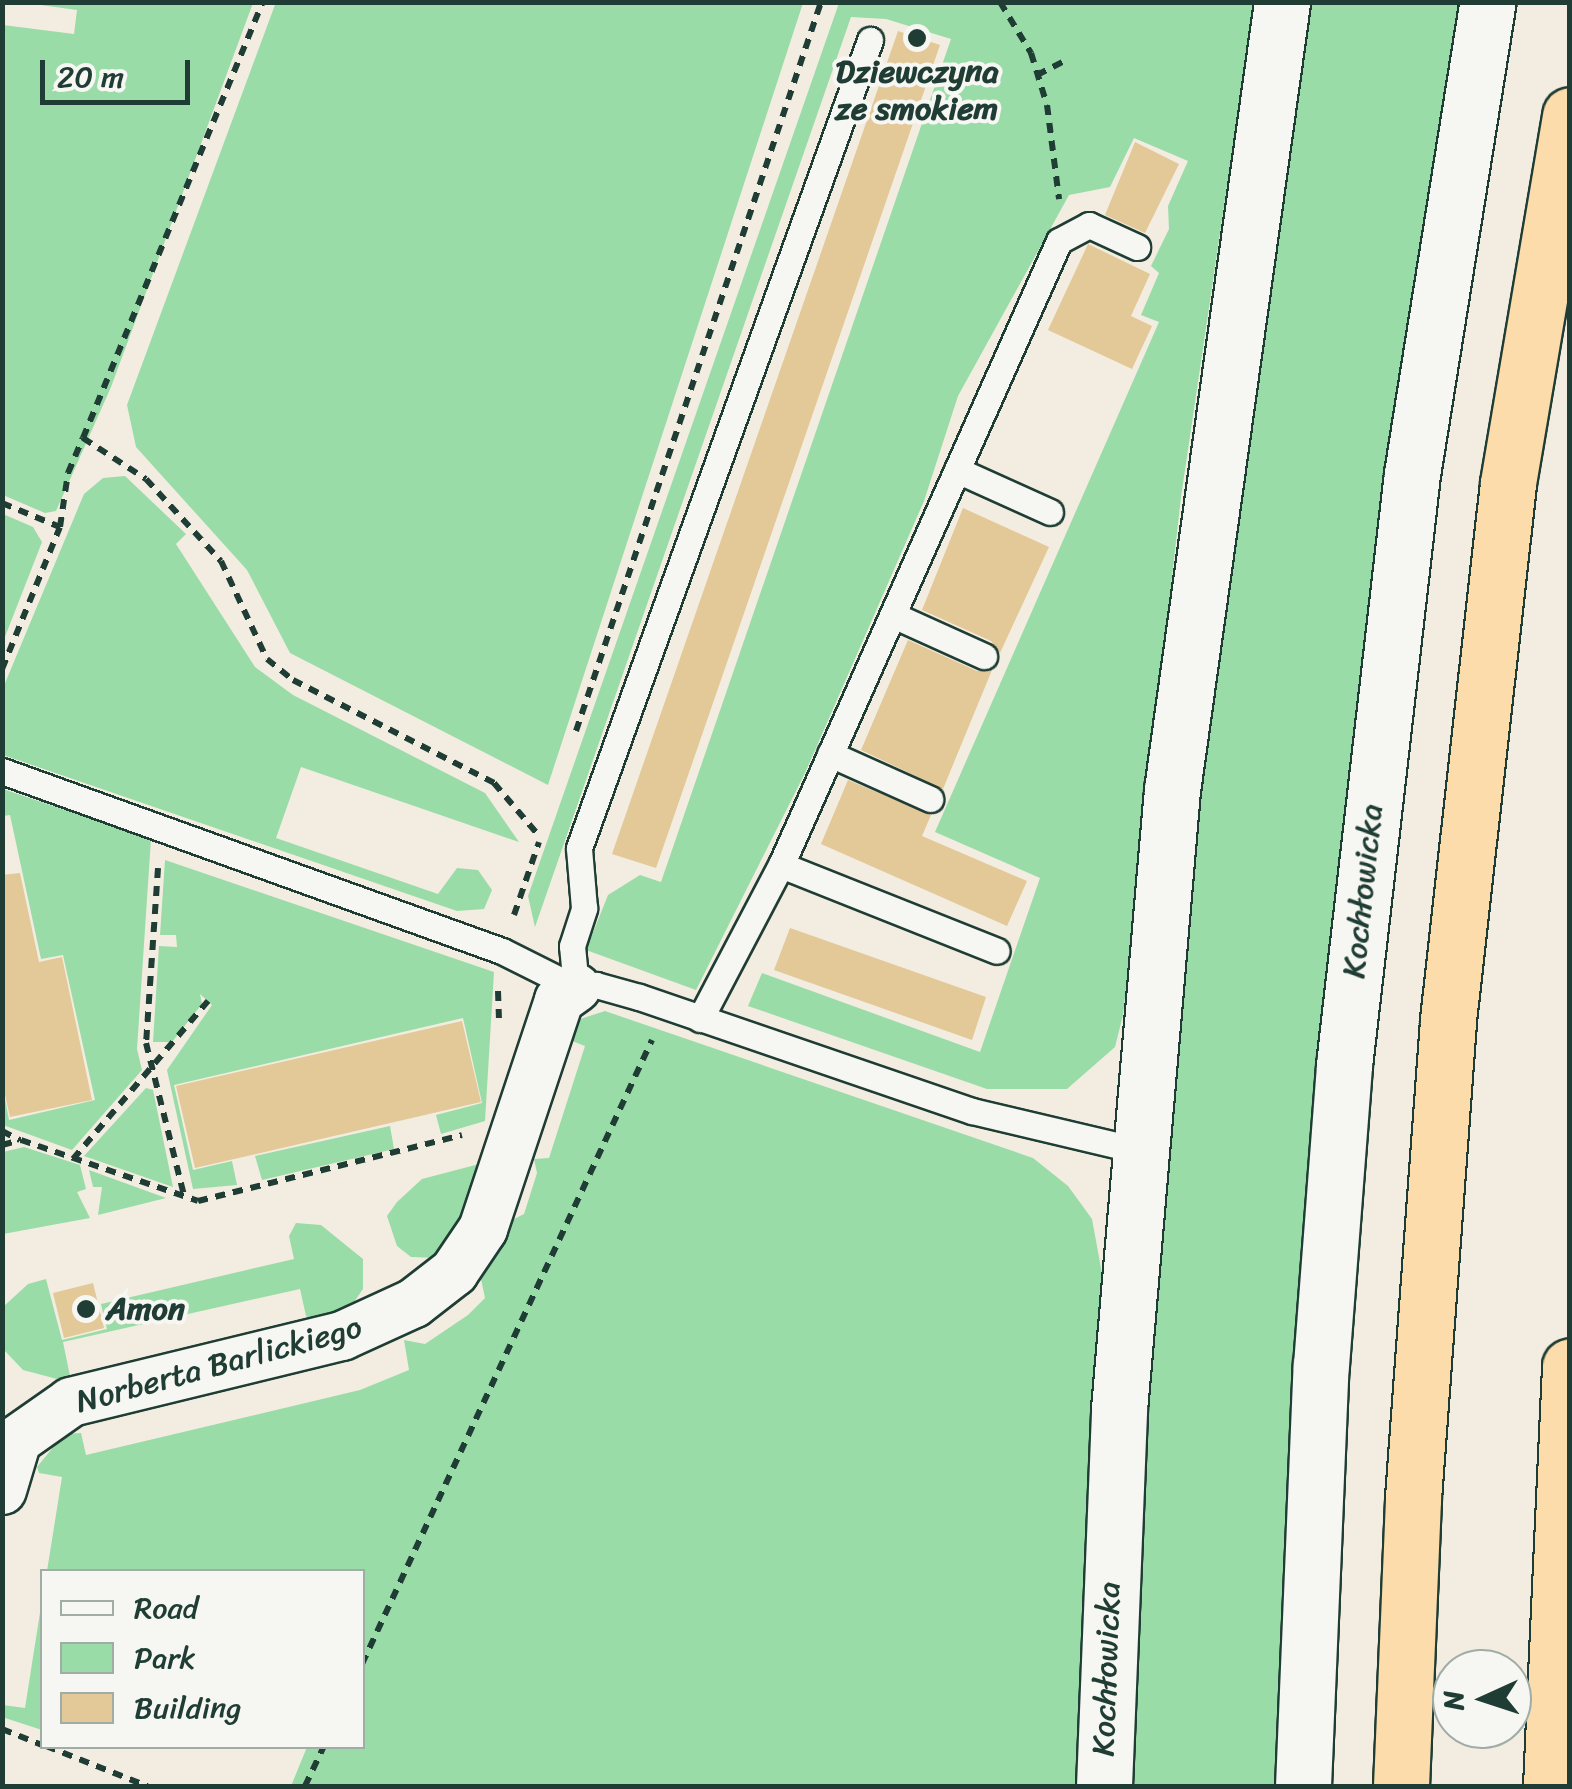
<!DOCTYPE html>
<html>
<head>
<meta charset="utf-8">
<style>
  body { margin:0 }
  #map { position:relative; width:1572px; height:1789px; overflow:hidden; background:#f2ede0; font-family:Sriracha,sans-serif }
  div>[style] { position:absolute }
  .green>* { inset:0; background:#99dca7 }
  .building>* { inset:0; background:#e3c898 }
  .path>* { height:6px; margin-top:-3px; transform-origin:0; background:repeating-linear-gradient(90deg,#1f3d34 0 10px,transparent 0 18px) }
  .roads { filter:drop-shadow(2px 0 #1f3d34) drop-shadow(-2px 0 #1f3d34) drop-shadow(0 2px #1f3d34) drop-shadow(0 -2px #1f3d34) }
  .lane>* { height:25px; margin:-12.5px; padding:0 12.5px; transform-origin:12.5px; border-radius:12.5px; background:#f6f6f2 }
  .street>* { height:48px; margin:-24px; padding:0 24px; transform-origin:24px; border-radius:24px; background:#f6f6f2 }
  .secondary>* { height:55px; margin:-27.5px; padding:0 27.5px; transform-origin:27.5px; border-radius:27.5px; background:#f6f6f2 }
  .highway>* { height:55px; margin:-27.5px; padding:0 27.5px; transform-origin:27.5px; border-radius:27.5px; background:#fcdcab }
  .dots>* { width:28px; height:28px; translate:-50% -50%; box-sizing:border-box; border:5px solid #f6f6f2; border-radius:50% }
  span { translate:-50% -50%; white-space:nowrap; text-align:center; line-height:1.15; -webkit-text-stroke:8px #f6f6f2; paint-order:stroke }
  .poi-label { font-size:32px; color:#1f3d34; font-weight:700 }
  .left { translate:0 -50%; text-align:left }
  .street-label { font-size:32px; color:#1f3d34 }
  .frame { position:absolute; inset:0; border:5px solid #1f3d34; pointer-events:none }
  .legend { position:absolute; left:40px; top:1569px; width:325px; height:180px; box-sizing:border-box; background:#f6f6f2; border:2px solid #a0aca6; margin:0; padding:12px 18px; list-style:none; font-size:30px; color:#1f3d34 }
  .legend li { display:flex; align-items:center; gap:20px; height:50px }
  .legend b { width:50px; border:2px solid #a0aca6 }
  .north { position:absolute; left:1432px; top:1649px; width:100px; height:100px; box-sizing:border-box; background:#f6f6f2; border:2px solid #a0aca6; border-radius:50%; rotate:267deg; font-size:28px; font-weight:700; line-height:40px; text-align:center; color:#1f3d34 }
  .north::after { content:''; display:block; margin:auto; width:35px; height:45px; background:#1f3d34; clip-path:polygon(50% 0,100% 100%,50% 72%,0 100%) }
  .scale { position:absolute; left:40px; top:60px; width:150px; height:45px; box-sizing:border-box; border:5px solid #1f3d34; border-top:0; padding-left:12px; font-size:30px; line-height:35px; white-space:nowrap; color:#1f3d34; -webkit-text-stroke:8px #f6f6f2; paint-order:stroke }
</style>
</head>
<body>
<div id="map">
  <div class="green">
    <i style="clip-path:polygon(276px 2px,803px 3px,548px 785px,290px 653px,247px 570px,136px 447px,127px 405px)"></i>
    <i style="clip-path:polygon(26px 3px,253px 3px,111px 387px,56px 511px,45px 513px,3px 495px,3px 25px,74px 34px,77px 10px)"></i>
    <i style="clip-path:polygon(839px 3px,1254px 3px,1181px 497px,1123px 1015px,1115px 1047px,1067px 1089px,987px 1089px,748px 1006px,762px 973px,980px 1052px,1040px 878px,935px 832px,1159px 322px,1141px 315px,1159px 273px,1151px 266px,1169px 229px,1168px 206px,1188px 161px,1134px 138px,1110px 187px,1069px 195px,958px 396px,924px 501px,805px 773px,696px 990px,586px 950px,608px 895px,640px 875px,661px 882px,951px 39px,886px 19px,851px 17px,535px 927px,528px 896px)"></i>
    <i style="clip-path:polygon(1309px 3px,1459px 3px,1382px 488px,1321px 1019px,1286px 1505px,1274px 1786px,1131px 1786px,1144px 1436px,1196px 823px,1223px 588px)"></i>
    <i style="clip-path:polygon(125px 476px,186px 534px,176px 544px,255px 667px,293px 695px,485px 793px,519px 842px,301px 767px,276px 838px,438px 894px,457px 868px,478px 870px,492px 890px,484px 909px,457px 911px,3px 755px,3px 688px,84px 494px,103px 478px)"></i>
    <i style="clip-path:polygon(3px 514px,33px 527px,42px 542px,3px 642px)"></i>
    <i style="clip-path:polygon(3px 789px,151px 839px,137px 1049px,142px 1070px,72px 1150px,3px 1125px,3px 1088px,9px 1120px,95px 1100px,63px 955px,41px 959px,10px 815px,3px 816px)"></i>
    <i style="clip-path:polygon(165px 860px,494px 972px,485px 1121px,441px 1134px,436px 1115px,482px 1103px,463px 1018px,174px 1085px,193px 1170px,232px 1161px,237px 1185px,193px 1189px,167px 1070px,212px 1005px,200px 994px,202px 1004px,172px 1042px,153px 1042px,159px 946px,177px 947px,176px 935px,160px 935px)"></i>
    <i style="clip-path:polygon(605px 1011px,1033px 1158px,1068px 1186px,1092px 1219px,1103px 1279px,1080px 1786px,291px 1786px,307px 1747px,362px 1746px,362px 1572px,47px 1571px,62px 1477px,39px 1473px,37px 1467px,64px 1434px,81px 1433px,86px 1455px,360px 1390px,409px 1370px,404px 1340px,425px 1344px,468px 1315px,485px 1298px,480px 1274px,502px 1225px,524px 1214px,537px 1173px,534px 1159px,549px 1158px,585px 1046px,567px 1039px,574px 1021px)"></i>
    <i style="clip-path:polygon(146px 1088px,153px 1090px,173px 1187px,84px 1156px)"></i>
    <i style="clip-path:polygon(390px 1126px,394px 1149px,262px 1180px,255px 1156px)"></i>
    <i style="clip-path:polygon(24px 1147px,80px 1165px,86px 1189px,77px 1192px,90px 1218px,3px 1234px,3px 1152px)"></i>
    <i style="clip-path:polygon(483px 1163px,464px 1225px,440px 1258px,411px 1257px,397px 1246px,387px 1216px,397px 1202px,422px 1179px)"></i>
    <i style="clip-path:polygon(89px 1170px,166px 1198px,98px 1215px,102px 1187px,93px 1187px)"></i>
    <i style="clip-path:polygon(296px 1223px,321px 1225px,363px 1259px,363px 1289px,347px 1312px,319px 1323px,306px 1316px,300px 1289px,63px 1342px,70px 1376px,57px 1379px,23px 1370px,4px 1350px,3px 1307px,28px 1284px,46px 1279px,62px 1340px,107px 1329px,101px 1304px,294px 1259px,289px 1236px)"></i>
    <i style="clip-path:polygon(42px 1600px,42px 1730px,2px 1717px,3px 1705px,25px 1708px)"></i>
  </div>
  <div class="building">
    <i style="clip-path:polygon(898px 31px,940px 45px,664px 845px,656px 868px,612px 854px)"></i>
    <i style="clip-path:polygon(1135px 142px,1179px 164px,1145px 233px,1105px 215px)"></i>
    <i style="clip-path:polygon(1088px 244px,1150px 274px,1131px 316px,1152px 326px,1132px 369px,1048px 330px)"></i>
    <i style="clip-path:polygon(963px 508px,1049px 547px,1000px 653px,991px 641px,922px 610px)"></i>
    <i style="clip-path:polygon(908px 640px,977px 671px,992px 670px,943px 789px,861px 750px)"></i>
    <i style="clip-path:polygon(848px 780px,931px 815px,922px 836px,1027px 881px,1007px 926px,821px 844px)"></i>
    <i style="clip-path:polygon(20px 873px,39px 962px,62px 957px,92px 1100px,10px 1117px,2px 1082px,2px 875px)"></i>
    <i style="clip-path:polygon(790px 928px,986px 997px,972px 1040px,774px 970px)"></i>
    <i style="clip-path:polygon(462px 1021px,481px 1102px,195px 1168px,176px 1086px)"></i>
    <i style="clip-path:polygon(93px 1283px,104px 1328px,64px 1338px,53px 1293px)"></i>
  </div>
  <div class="path">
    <i style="left:1000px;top:2px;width:60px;rotate:58.7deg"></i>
    <i style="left:1031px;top:53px;width:54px;rotate:72.9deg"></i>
    <i style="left:1047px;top:105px;width:95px;rotate:82.7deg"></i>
    <i style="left:1037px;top:75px;width:31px;rotate:-27deg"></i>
    <i style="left:83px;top:438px;width:472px;rotate:-67.6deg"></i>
    <i style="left:2px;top:503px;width:63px;rotate:22.5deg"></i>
    <i style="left:2px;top:669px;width:153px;rotate:-67.8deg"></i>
    <i style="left:60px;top:527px;width:55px;rotate:-81.6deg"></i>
    <i style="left:68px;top:473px;width:38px;rotate:-67deg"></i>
    <i style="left:83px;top:438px;width:75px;rotate:33.1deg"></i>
    <i style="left:146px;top:479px;width:111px;rotate:47.6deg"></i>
    <i style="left:221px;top:561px;width:108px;rotate:64.9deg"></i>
    <i style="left:267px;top:659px;width:33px;rotate:39deg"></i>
    <i style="left:293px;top:680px;width:226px;rotate:27.1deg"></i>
    <i style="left:494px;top:783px;width:71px;rotate:49.6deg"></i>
    <i style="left:576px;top:731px;width:769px;rotate:-71.42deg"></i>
    <i style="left:158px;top:868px;width:175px;rotate:93.9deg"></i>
    <i style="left:146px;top:1043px;width:157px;rotate:76deg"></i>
    <i style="left:514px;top:915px;width:77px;rotate:-71.1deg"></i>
    <i style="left:498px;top:991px;width:27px;rotate:88deg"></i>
    <i style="left:2px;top:1131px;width:20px;rotate:27deg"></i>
    <i style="left:2px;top:1145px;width:20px;rotate:-15deg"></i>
    <i style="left:21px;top:1140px;width:187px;rotate:19deg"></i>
    <i style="left:198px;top:1201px;width:272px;rotate:-14deg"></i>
    <i style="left:73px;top:1159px;width:208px;rotate:-49.5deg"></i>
    <i style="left:362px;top:1664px;width:688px;rotate:-65.07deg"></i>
    <i style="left:2px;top:1729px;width:43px;rotate:21.8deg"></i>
    <i style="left:46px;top:1746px;width:109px;rotate:21.6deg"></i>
    <i style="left:305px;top:1786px;width:44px;rotate:-64.6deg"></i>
  </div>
  <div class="roads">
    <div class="lane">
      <i style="left:957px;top:470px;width:102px;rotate:24.3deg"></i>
      <i style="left:893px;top:615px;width:100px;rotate:24.3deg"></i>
      <i style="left:830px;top:754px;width:110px;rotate:24.2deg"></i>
      <i style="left:2px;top:771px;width:531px;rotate:19.8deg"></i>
      <i style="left:502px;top:951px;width:83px;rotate:26.6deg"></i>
      <i style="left:576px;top:988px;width:20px;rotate:-9deg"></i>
      <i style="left:596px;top:985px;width:45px;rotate:15.6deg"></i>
      <i style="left:639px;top:997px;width:352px;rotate:18.9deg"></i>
      <i style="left:972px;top:1111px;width:170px;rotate:13.3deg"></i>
      <i style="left:781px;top:865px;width:232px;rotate:21.7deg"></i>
      <i style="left:576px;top:988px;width:42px;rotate:-95.4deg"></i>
      <i style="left:572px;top:946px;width:40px;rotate:-72deg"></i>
      <i style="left:584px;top:908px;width:60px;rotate:-94.8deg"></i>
      <i style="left:579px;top:848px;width:859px;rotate:-70.19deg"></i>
      <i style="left:700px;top:1019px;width:174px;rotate:-62.3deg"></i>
      <i style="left:781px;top:865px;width:683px;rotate:-65.99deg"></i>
      <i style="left:1059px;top:241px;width:34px;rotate:-28deg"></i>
      <i style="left:1089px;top:225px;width:53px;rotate:24.6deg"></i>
    </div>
    <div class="street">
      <i style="left:2px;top:1490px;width:52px;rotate:-73.3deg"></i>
      <i style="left:17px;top:1440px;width:66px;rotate:-35.1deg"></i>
      <i style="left:71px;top:1402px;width:279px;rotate:-13.7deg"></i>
      <i style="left:342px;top:1336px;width:79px;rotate:-24.6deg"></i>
      <i style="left:414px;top:1303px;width:51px;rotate:-37.8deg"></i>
      <i style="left:454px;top:1272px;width:52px;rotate:-56deg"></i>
      <i style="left:483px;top:1229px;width:241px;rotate:-71.6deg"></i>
      <i style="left:559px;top:1000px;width:21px;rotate:-35deg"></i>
    </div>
    <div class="secondary">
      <i style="left:1104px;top:1786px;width:377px;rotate:-87.7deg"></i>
      <i style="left:1119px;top:1409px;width:621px;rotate:-85.11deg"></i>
      <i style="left:1172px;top:790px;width:796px;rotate:-82.05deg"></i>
      <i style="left:1303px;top:1786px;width:421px;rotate:-87.6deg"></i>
      <i style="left:1321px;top:1365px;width:301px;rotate:-85.6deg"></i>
      <i style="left:1344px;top:1065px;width:595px;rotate:-83.44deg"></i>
      <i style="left:1412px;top:474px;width:478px;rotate:-80.9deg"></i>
    </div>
    <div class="highway">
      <i style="left:1401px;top:1786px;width:288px;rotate:-87.6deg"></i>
      <i style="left:1413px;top:1498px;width:479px;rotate:-85.8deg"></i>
      <i style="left:1448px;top:1020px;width:540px;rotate:-83.62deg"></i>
      <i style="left:1508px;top:483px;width:373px;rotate:-80.4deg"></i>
      <i style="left:1551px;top:1786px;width:420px;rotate:-87.4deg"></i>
    </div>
  </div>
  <div class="dots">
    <i style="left:917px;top:38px;background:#1f3d34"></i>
    <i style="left:86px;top:1309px;background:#1f3d34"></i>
  </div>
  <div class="poi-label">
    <span style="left:917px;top:91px">Dziewczyna<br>ze smokiem</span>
    <span class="left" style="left:106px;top:1309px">Amon</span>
  </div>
  <div class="street-label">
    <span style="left:1363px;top:891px;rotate:-84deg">Kochłowicka</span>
    <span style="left:219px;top:1365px;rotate:-15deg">Norberta Barlickiego</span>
    <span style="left:1107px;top:1669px;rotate:-88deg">Kochłowicka</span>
  </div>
  <div class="frame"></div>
  <ul class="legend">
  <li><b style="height:12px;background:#f6f6f2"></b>Road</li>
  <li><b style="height:28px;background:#99dca7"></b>Park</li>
  <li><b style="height:28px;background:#e3c898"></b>Building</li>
  </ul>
  <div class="north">N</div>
  <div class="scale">20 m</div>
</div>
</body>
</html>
